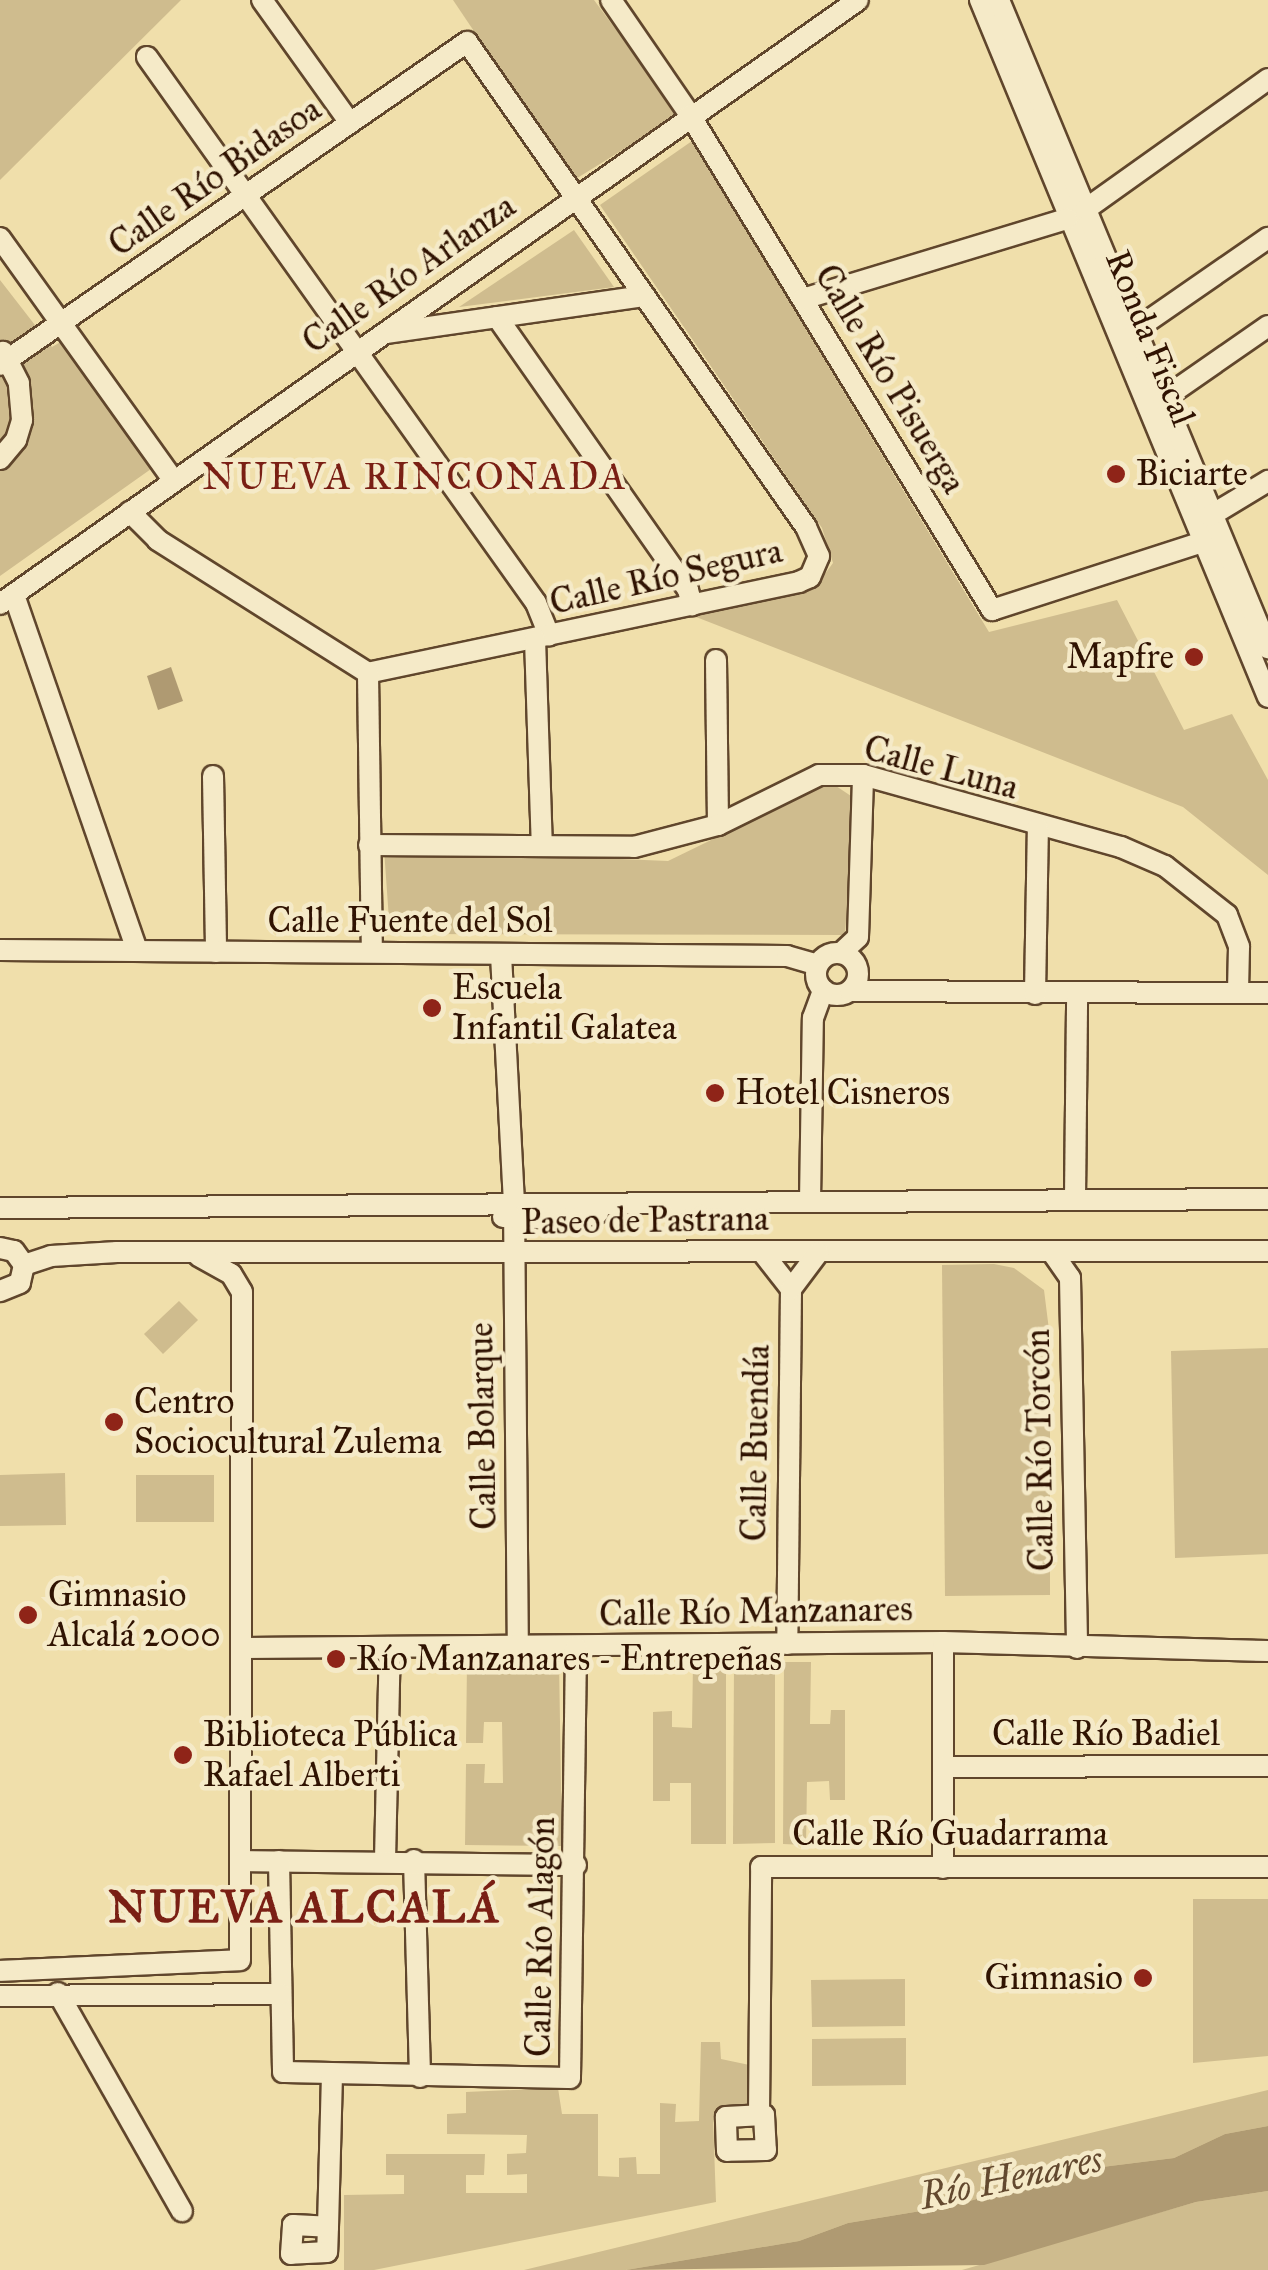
<!DOCTYPE html>
<html>
<head>
<meta charset="utf-8">
<style>
  body { margin:0 }
  #map { position:relative; width:1268px; height:2270px; overflow:hidden; background:#f0dfab; font-family:"IM FELL Great Primer",serif }
  div>[style] { position:absolute }
  .green>* { inset:0; background:#cfbc8e }
  .water>* { inset:0; background:#af9a72 }
  .roads { filter:drop-shadow(2px 0 #60462c) drop-shadow(-2px 0 #60462c) drop-shadow(0 2px #60462c) drop-shadow(0 -2px #60462c) }
  .minor>* { height:20px; margin:-10px; padding:0 10px; transform-origin:10px; border-radius:10px; background:#f5eac8 }
  .minor>.ring { margin:-10px; padding:0; box-sizing:content-box; background:none; border:20px solid #f5eac8; border-radius:50% }
  .dots>* { width:28px; height:28px; translate:-50% -50%; box-sizing:border-box; border:5px solid #f5eac8; border-radius:50% }
  span { translate:-50% -50%; white-space:nowrap; text-align:center; line-height:1.15; -webkit-text-stroke:9px #f5eac8; paint-order:stroke }
  .street-label { font-size:35px; color:#301302 }
  .poi-label { font-size:35px; color:#301302 }
  .left { translate:0 -50%; text-align:left }
  .right { translate:-100% -50%; text-align:right }
  .neighbourhood-label { font-size:38px; color:#7a1f14; letter-spacing:2.5px }
  .water-label { font-size:38px; color:#63492f; font-style:italic }
  .district-label { font-size:45px; color:#7a1f14; font-weight:700; letter-spacing:2.5px }
</style>
</head>
<body>
<div id="map">
  <div class="green">
    <i style="clip-path:polygon(0 0,181px 0,0 180px)"></i>
    <i style="clip-path:polygon(453px 0,594px 0,679px 115px,574px 180px)"></i>
    <i style="clip-path:polygon(692px 141px,989px 632px,1117px 600px,1184px 730px,1232px 714px,1268px 780px,1268px 875px,1183px 807px,691px 615px,816px 586px,833px 563px,822px 528px,600px 205px)"></i>
    <i style="clip-path:polygon(574px 230px,614px 287px,459px 307px)"></i>
    <i style="clip-path:polygon(0 280px,52px 347px,64px 340px,151px 469px,0 576px)"></i>
    <i style="clip-path:polygon(830px 782px,854px 798px,845px 935px,390px 934px,384px 849px,668px 861px)"></i>
    <i style="clip-path:polygon(994px 1264px,1014px 1268px,1044px 1290px,1050px 1338px,1050px 1595px,945px 1596px,942px 1265px)"></i>
    <i style="clip-path:polygon(179px 1301px,198px 1320px,163px 1354px,144px 1334px)"></i>
    <i style="clip-path:polygon(1268px 1348px,1268px 1554px,1175px 1558px,1171px 1351px)"></i>
    <i style="clip-path:polygon(65px 1473px,66px 1525px,0 1526px,0 1475px)"></i>
    <i style="clip-path:polygon(136px 1475px,214px 1475px,214px 1522px,136px 1522px)"></i>
    <i style="clip-path:polygon(559px 1661px,562px 1846px,465px 1845px,466px 1764px,485px 1764px,484px 1783px,503px 1783px,502px 1722px,484px 1722px,483px 1743px,466px 1743px,467px 1664px)"></i>
    <i style="clip-path:polygon(784px 1662px,811px 1662px,810px 1724px,830px 1724px,831px 1710px,845px 1710px,845px 1800px,830px 1800px,829px 1781px,807px 1782px,806px 1845px,783px 1844px)"></i>
    <i style="clip-path:polygon(726px 1663px,726px 1844px,691px 1844px,691px 1783px,670px 1783px,670px 1801px,653px 1801px,653px 1712px,672px 1711px,672px 1727px,692px 1728px,693px 1664px)"></i>
    <i style="clip-path:polygon(734px 1663px,775px 1663px,775px 1843px,733px 1844px)"></i>
    <i style="clip-path:polygon(1193px 1899px,1268px 1899px,1268px 2056px,1193px 2063px)"></i>
    <i style="clip-path:polygon(905px 1979px,905px 2026px,812px 2027px,811px 1980px)"></i>
    <i style="clip-path:polygon(906px 2038px,906px 2085px,812px 2086px,812px 2039px)"></i>
    <i style="clip-path:polygon(701px 2042px,720px 2042px,721px 2059px,759px 2067px,759px 2103px,720px 2106px,713px 2118px,716px 2202px,374px 2270px,344px 2270px,344px 2195px,404px 2194px,404px 2175px,386px 2175px,386px 2154px,485px 2154px,484px 2175px,466px 2175px,466px 2193px,527px 2193px,527px 2174px,507px 2175px,507px 2154px,526px 2153px,527px 2135px,447px 2134px,447px 2114px,466px 2113px,466px 2092px,558px 2088px,562px 2114px,598px 2114px,598px 2176px,619px 2177px,619px 2158px,636px 2157px,637px 2174px,660px 2174px,660px 2103px,676px 2104px,675px 2122px,699px 2121px)"></i>
    <i style="clip-path:polygon(1268px 2090px,1268px 2126px,1225px 2134px,1174px 2158px,1086px 2169px,951px 2206px,848px 2223px,799px 2241px,626px 2270px,524px 2270px)"></i>
    <i style="clip-path:polygon(1268px 2191px,1268px 2270px,962px 2270px,1196px 2202px)"></i>
  </div>
  <div class="water">
    <i style="clip-path:polygon(171px 667px,183px 701px,158px 710px,147px 676px)"></i>
    <i style="clip-path:polygon(1268px 2126px,1268px 2191px,1196px 2202px,984px 2265px,626px 2270px,799px 2241px,848px 2223px,951px 2206px,1086px 2169px,1174px 2158px,1225px 2134px)"></i>
  </div>
  <div class="roads">
    <div class="minor">
      <i style="left:262px;top:0;width:151px;rotate:54.4deg"></i>
      <i style="left:611px;top:0;width:140px;rotate:55.5deg"></i>
      <i style="left:690px;top:115px;width:580px;rotate:58.61deg"></i>
      <i style="left:992px;top:610px;width:218px;rotate:-17.9deg"></i>
      <i style="left:980px;top:0;width:754px;rotate:67.55deg"></i>
      <i style="left:999px;top:0;width:702px;rotate:67.46deg"></i>
      <i style="left:147px;top:57px;width:670px;rotate:54.53deg"></i>
      <i style="left:536px;top:603px;width:35px;rotate:68deg"></i>
      <i style="left:1086px;top:209px;width:224px;rotate:-35.5deg"></i>
      <i style="left:0;top:238px;width:299px;rotate:54.4deg"></i>
      <i style="left:803px;top:299px;width:276px;rotate:-16.9deg"></i>
      <i style="left:497px;top:317px;width:333px;rotate:55deg"></i>
      <i style="left:688px;top:590px;width:16px;rotate:75deg"></i>
      <i style="left:1135px;top:330px;width:162px;rotate:-34.7deg"></i>
      <i style="left:387px;top:333px;width:260px;rotate:-8.2deg"></i>
      <i style="left:0;top:365px;width:568px;rotate:-34.67deg"></i>
      <i style="left:467px;top:42px;width:592px;rotate:55.05deg"></i>
      <i style="left:806px;top:527px;width:32px;rotate:66deg"></i>
      <i style="left:819px;top:556px;width:23px;rotate:113deg"></i>
      <i style="left:810px;top:577px;width:12px;rotate:156deg"></i>
      <i style="left:799px;top:582px;width:441px;rotate:168.1deg"></i>
      <i style="left:368px;top:673px;width:249px;rotate:-147.7deg"></i>
      <i style="left:158px;top:540px;width:40px;rotate:-135deg"></i>
      <i style="left:1163px;top:399px;width:128px;rotate:-34.8deg"></i>
      <i style="left:0;top:459px;width:25px;rotate:-50deg"></i>
      <i style="left:16px;top:440px;width:21px;rotate:-73deg"></i>
      <i style="left:22px;top:420px;width:37px;rotate:-95deg"></i>
      <i style="left:19px;top:383px;width:35px;rotate:-117deg"></i>
      <i style="left:1210px;top:516px;width:68px;rotate:-31.1deg"></i>
      <i style="left:14px;top:595px;width:376px;rotate:70.9deg"></i>
      <i style="left:0;top:604px;width:1049px;rotate:-35.14deg"></i>
      <i style="left:535px;top:639px;width:207px;rotate:88.1deg"></i>
      <i style="left:716px;top:660px;width:165px;rotate:89.3deg"></i>
      <i style="left:368px;top:673px;width:279px;rotate:89.2deg"></i>
      <i style="left:213px;top:776px;width:176px;rotate:89deg"></i>
      <i style="left:369px;top:845px;width:265px;rotate:0.4deg"></i>
      <i style="left:634px;top:847px;width:87px;rotate:-14.7deg"></i>
      <i style="left:718px;top:825px;width:113px;rotate:-26.3deg"></i>
      <i style="left:819px;top:775px;width:44px"></i>
      <i style="left:863px;top:775px;width:268px;rotate:15.6deg"></i>
      <i style="left:1121px;top:847px;width:48px;rotate:23.4deg"></i>
      <i style="left:1165px;top:866px;width:79px;rotate:38.3deg"></i>
      <i style="left:1227px;top:915px;width:34px;rotate:69deg"></i>
      <i style="left:1239px;top:947px;width:45px;rotate:91.3deg"></i>
      <i style="left:0;top:950px;width:787px;rotate:0.44deg"></i>
      <i style="left:787px;top:956px;width:32px;rotate:16deg"></i>
      <i class="ring" style="left:816px;top:953px;width:22px;height:22px"></i>
      <i style="left:841px;top:953px;width:23px;rotate:-43deg"></i>
      <i style="left:858px;top:937px;width:162px;rotate:-88.2deg"></i>
      <i style="left:501px;top:955px;width:249px;rotate:87deg"></i>
      <i style="left:514px;top:1204px;width:443px;rotate:89.5deg"></i>
      <i style="left:850px;top:991px;width:418px;rotate:0.3deg"></i>
      <i style="left:1035px;top:994px;width:166px;rotate:-89deg"></i>
      <i style="left:1075px;top:1198px;width:204px;rotate:-89.4deg"></i>
      <i style="left:810px;top:1201px;width:183px;rotate:-89.1deg"></i>
      <i style="left:813px;top:1018px;width:30px;rotate:-70deg"></i>
      <i style="left:0;top:1208px;width:1268px;rotate:-0.41deg"></i>
      <i style="left:503px;top:1217px;width:72px;rotate:1.6deg"></i>
      <i style="left:575px;top:1219px;width:24px;rotate:-15deg"></i>
      <i style="left:0;top:1248px;width:14px;rotate:12deg"></i>
      <i style="left:14px;top:1251px;width:17px;rotate:54deg"></i>
      <i style="left:24px;top:1265px;width:18px;rotate:103deg"></i>
      <i style="left:20px;top:1283px;width:22px;rotate:158deg"></i>
      <i style="left:762px;top:1252px;width:47px;rotate:51.9deg"></i>
      <i style="left:791px;top:1289px;width:355px;rotate:90.6deg"></i>
      <i style="left:1054px;top:1255px;width:28px;rotate:55deg"></i>
      <i style="left:1070px;top:1278px;width:370px;rotate:88.9deg"></i>
      <i style="left:24px;top:1265px;width:28px;rotate:-18deg"></i>
      <i style="left:51px;top:1256px;width:66px;rotate:-3.5deg"></i>
      <i style="left:117px;top:1252px;width:1151px;rotate:-0.05deg"></i>
      <i style="left:791px;top:1289px;width:45px;rotate:-53.1deg"></i>
      <i style="left:943px;top:1642px;width:226px;rotate:90deg"></i>
      <i style="left:245px;top:1648px;width:698px;rotate:-0.49deg"></i>
      <i style="left:943px;top:1642px;width:325px;rotate:1.6deg"></i>
      <i style="left:943px;top:1767px;width:325px;rotate:-0.2deg"></i>
      <i style="left:385px;top:1860px;width:213px;rotate:-88.7deg"></i>
      <i style="left:414px;top:1860px;width:217px;rotate:88.4deg"></i>
      <i style="left:244px;top:1861px;width:332px;rotate:0.7deg"></i>
      <i style="left:279px;top:1861px;width:211px;rotate:88.9deg"></i>
      <i style="left:283px;top:2072px;width:287px;rotate:1.2deg"></i>
      <i style="left:570px;top:2078px;width:431px;rotate:-89.2deg"></i>
      <i style="left:0;top:1971px;width:240px;rotate:-2.6deg"></i>
      <i style="left:240px;top:1960px;width:668px;rotate:-89.83deg"></i>
      <i style="left:242px;top:1292px;width:21px;rotate:-121deg"></i>
      <i style="left:231px;top:1274px;width:37px;rotate:-151deg"></i>
      <i style="left:58px;top:1993px;width:251px;rotate:60.4deg"></i>
      <i style="left:0;top:1996px;width:281px;rotate:-0.4deg"></i>
      <i style="left:759px;top:2115px;width:248px;rotate:-89.5deg"></i>
      <i style="left:761px;top:1867px;width:507px"></i>
      <i style="left:764px;top:2115px;width:35px;rotate:87deg"></i>
      <i style="left:766px;top:2150px;width:39px;rotate:179deg"></i>
      <i style="left:727px;top:2151px;width:34px;rotate:-92deg"></i>
      <i style="left:726px;top:2117px;width:38px;rotate:-3deg"></i>
      <i style="left:328px;top:2227px;width:25px;rotate:92deg"></i>
      <i style="left:327px;top:2252px;width:36px;rotate:177deg"></i>
      <i style="left:291px;top:2254px;width:29px;rotate:-86deg"></i>
      <i style="left:293px;top:2225px;width:35px;rotate:3deg"></i>
      <i style="left:328px;top:2227px;width:152px;rotate:-88.5deg"></i>
    </div>
  </div>
  <div class="dots">
    <i style="left:1116px;top:474px;background:#8f2418"></i>
    <i style="left:1194px;top:657px;background:#8f2418"></i>
    <i style="left:432px;top:1008px;background:#8f2418"></i>
    <i style="left:715px;top:1093px;background:#8f2418"></i>
    <i style="left:114px;top:1422px;background:#8f2418"></i>
    <i style="left:28px;top:1615px;background:#8f2418"></i>
    <i style="left:336px;top:1659px;background:#8f2418"></i>
    <i style="left:183px;top:1755px;background:#8f2418"></i>
    <i style="left:1143px;top:1978px;background:#8f2418"></i>
  </div>
  <div class="street-label">
    <span style="left:215px;top:177px;rotate:-35deg">Calle Río Bidasoa</span>
    <span style="left:409px;top:274px;rotate:-35deg">Calle Río Arlanza</span>
    <span style="left:1150px;top:338px;rotate:68deg">Ronda Fiscal</span>
    <span style="left:890px;top:379px;rotate:59deg">Calle Río Pisuerga</span>
    <span style="left:666px;top:577px;rotate:-13deg">Calle Río Segura</span>
    <span style="left:941px;top:768px;rotate:15deg">Calle Luna</span>
    <span style="left:410px;top:921px">Calle Fuente del Sol</span>
    <span style="left:645px;top:1221px;rotate:-1deg">Paseo de Pastrana</span>
    <span style="left:483px;top:1426px;rotate:-91deg">Calle Bolarque</span>
    <span style="left:756px;top:1443px;rotate:-89deg">Calle Buendía</span>
    <span style="left:1040px;top:1450px;rotate:-91deg">Calle Río Torcón</span>
    <span style="left:756px;top:1612px;rotate:-1deg">Calle Río Manzanares</span>
    <span style="left:1106px;top:1734px">Calle Río Badiel</span>
    <span style="left:950px;top:1834px">Calle Río Guadarrama</span>
    <span style="left:541px;top:1937px;rotate:-89deg">Calle Río Alagón</span>
  </div>
  <div class="poi-label">
    <span class="left" style="left:1136px;top:474px">Biciarte</span>
    <span class="right" style="left:1174px;top:657px">Mapfre</span>
    <span class="left" style="left:452px;top:1008px">Escuela<br>Infantil Galatea</span>
    <span class="left" style="left:735px;top:1093px">Hotel Cisneros</span>
    <span class="left" style="left:134px;top:1422px">Centro<br>Sociocultural Zulema</span>
    <span class="left" style="left:48px;top:1615px">Gimnasio<br>Alcalá 2000</span>
    <span class="left" style="left:356px;top:1659px">Río Manzanares - Entrepeñas</span>
    <span class="left" style="left:203px;top:1755px">Biblioteca Pública<br>Rafael Alberti</span>
    <span class="right" style="left:1123px;top:1978px">Gimnasio</span>
  </div>
  <div class="neighbourhood-label">
    <span style="left:415px;top:477px">NUEVA RINCONADA</span>
  </div>
  <div class="water-label">
    <span style="left:1011px;top:2178px;rotate:-12deg">Río Henares</span>
  </div>
  <div class="district-label">
    <span style="left:305px;top:1907px">NUEVA ALCALÁ</span>
  </div>
</div>
</body>
</html>
